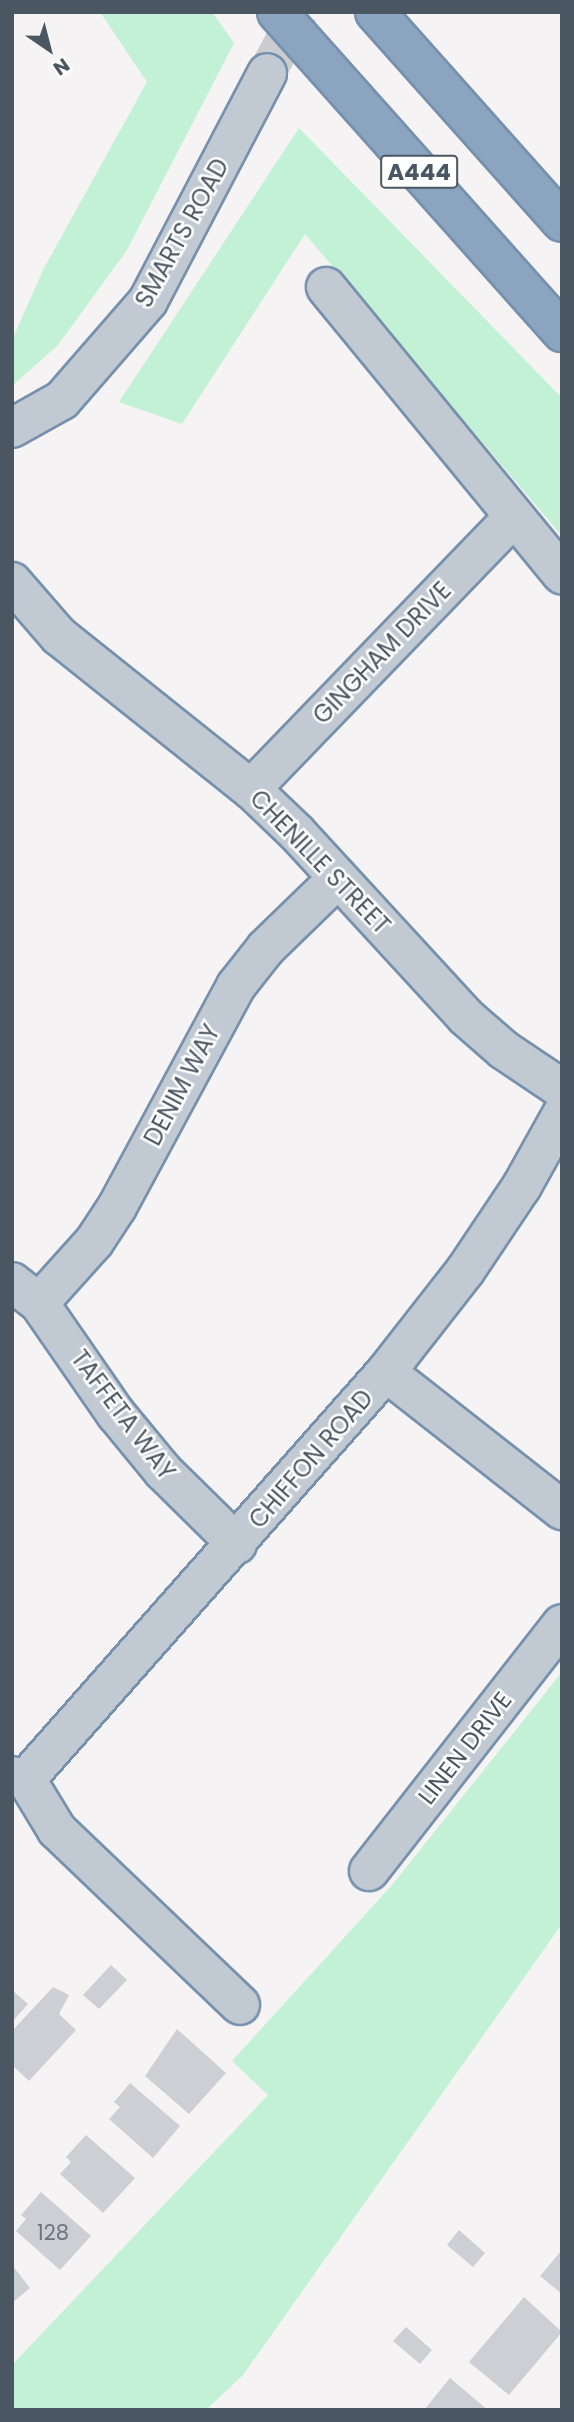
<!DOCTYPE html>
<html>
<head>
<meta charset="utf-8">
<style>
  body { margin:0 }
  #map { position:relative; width:574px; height:2422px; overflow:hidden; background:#f5f3f3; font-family:Poppins,sans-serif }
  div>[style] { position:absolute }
  .green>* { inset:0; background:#c3f1d5 }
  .building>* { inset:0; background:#cdcfd5 }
  .minor-tunnel>* { height:38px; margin-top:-19px; transform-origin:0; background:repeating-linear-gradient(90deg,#caccce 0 38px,transparent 0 57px) }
  .roads { filter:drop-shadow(2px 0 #7690ad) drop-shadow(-2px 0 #7690ad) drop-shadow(0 2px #7690ad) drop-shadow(0 -2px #7690ad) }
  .minor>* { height:38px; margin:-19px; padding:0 19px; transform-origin:19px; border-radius:19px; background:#c1cad2 }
  .highway>* { height:38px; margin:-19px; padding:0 19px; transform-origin:19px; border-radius:19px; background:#8ba5c1 }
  span { translate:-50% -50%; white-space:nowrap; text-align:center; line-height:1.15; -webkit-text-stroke:5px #fff; paint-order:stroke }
  .number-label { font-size:21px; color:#6b747e }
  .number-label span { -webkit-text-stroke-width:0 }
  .shield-label span { padding:2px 5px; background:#fff; border:2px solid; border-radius:5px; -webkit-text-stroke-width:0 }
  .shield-label { font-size:23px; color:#4a5661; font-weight:700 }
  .street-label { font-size:24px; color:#4a5661 }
  .frame { position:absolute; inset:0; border:14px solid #4a5661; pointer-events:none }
  .north { position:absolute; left:14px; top:14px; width:70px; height:70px; -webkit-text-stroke:5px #fff; paint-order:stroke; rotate:145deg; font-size:19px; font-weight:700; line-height:28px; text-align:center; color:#4a5661 }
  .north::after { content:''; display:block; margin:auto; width:24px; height:32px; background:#4a5661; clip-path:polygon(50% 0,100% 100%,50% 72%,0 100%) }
</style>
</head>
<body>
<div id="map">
  <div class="green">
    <i style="clip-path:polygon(100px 12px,212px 12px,234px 43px,127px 250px,58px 345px,12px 386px,12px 340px,44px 268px,147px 82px)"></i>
    <i style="clip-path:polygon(299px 128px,562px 398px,562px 536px,305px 234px,182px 424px,119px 402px)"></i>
    <i style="clip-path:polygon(562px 1672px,562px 1924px,243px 2375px,206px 2410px,12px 2410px,12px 2365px,268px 2095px,232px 2061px,392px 1885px)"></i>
  </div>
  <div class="building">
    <i style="clip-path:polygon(111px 1965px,127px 1980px,99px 2009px,83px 1995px)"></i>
    <i style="clip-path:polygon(53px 1987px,69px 1995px,59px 2014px,76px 2030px,29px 2081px,12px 2065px,12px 2031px)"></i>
    <i style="clip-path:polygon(12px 1990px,28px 2004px,12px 2022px)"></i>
    <i style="clip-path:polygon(177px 2029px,226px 2073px,189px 2114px,145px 2076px)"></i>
    <i style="clip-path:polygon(130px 2083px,180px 2126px,153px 2158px,109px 2119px,120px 2107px,114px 2102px)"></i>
    <i style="clip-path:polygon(86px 2135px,135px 2178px,103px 2213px,60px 2174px,71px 2162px,66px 2157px)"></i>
    <i style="clip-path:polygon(41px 2192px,91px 2236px,60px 2270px,16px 2231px,26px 2219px,21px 2215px)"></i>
    <i style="clip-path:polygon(459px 2230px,485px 2253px,473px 2267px,447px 2245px)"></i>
    <i style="clip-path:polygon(562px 2250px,562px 2294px,540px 2276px)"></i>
    <i style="clip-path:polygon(12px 2265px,30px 2288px,12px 2303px)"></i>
    <i style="clip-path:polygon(524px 2297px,562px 2332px,509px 2395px,469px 2362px)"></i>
    <i style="clip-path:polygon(406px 2327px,432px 2350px,420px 2364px,393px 2341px)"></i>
    <i style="clip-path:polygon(450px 2378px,488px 2410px,424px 2410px)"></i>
  </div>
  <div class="minor-tunnel">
    <i style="left:267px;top:73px;width:69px;rotate:-62.3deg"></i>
  </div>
  <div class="roads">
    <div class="minor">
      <i style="left:326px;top:287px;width:372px;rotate:50.6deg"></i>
      <i style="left:12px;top:428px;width:57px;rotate:-29.2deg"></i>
      <i style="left:62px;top:400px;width:131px;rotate:-49deg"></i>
      <i style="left:148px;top:301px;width:257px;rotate:-62.4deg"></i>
      <i style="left:12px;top:582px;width:72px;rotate:49deg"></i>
      <i style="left:59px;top:636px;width:246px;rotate:38.6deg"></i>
      <i style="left:251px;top:789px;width:62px;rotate:43.7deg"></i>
      <i style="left:296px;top:832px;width:251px;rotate:47.4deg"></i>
      <i style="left:466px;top:1017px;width:50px;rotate:41deg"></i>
      <i style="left:504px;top:1050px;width:70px;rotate:33.9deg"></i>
      <i style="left:251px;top:789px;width:378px;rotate:-46deg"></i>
      <i style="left:12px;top:1282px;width:34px;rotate:38deg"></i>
      <i style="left:39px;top:1303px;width:135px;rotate:55.3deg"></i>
      <i style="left:116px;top:1414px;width:74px;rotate:50.5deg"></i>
      <i style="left:163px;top:1471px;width:104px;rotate:44.6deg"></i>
      <i style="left:39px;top:1303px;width:82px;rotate:-48deg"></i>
      <i style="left:94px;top:1242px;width:42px;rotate:-56.7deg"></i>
      <i style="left:117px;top:1207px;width:251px;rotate:-61.7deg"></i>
      <i style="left:236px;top:986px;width:48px;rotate:-51.7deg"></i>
      <i style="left:266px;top:948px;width:100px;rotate:-44.2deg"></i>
      <i style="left:386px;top:1372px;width:224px;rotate:38.1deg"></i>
      <i style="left:12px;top:1776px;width:14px;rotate:12deg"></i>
      <i style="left:26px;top:1779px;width:60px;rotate:58.7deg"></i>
      <i style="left:57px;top:1830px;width:253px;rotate:43.7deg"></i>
      <i style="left:26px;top:1779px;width:543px;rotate:-48.51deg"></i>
      <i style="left:386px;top:1372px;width:128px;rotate:-52deg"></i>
      <i style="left:465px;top:1271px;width:102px;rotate:-56.2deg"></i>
      <i style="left:522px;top:1186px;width:82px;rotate:-60.9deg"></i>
      <i style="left:369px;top:1871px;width:313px;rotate:-52deg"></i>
    </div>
    <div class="highway">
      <i style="left:277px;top:12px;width:429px;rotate:48.3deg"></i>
      <i style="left:375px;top:12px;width:281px;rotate:48.3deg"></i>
    </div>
  </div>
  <div class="number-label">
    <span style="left:53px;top:2233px">128</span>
  </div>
  <div class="shield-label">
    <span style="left:419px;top:172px">A444</span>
  </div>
  <div class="street-label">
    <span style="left:182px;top:233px;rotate:-61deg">SMARTS ROAD</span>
    <span style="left:382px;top:653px;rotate:-46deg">GINGHAM DRIVE</span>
    <span style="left:320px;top:862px;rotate:46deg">CHENILLE STREET</span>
    <span style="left:182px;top:1085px;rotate:-62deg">DENIM WAY</span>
    <span style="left:123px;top:1415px;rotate:53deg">TAFFETA WAY</span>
    <span style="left:311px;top:1459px;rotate:-49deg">CHIFFON ROAD</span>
    <span style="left:465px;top:1748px;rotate:-52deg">LINEN DRIVE</span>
  </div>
  <div class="frame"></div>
  <div class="north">N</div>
</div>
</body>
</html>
